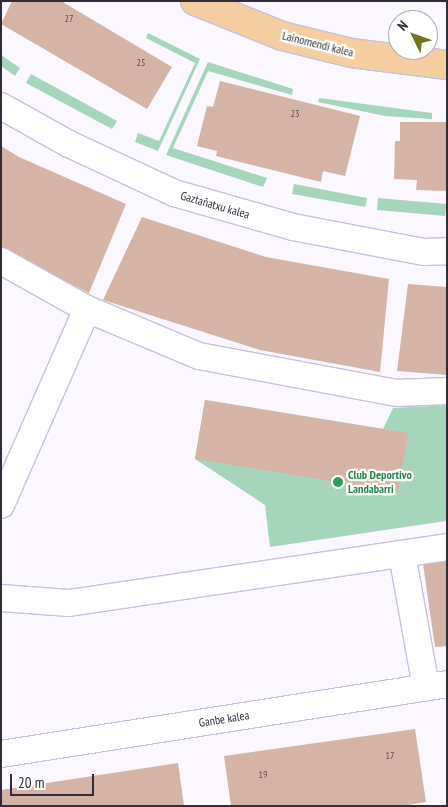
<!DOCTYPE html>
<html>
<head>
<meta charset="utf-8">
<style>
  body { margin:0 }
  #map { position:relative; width:448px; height:807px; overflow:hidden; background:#faf8fe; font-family:"PT Sans Narrow",sans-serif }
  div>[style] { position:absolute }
  .green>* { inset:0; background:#a5d5bb }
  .building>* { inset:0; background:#d5b3a5 }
  .roads { filter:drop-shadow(1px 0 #c9c0df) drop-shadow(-1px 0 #c9c0df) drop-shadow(0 1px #c9c0df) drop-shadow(0 -1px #c9c0df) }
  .street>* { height:26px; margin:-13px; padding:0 13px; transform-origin:13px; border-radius:13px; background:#fff }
  .primary>* { height:28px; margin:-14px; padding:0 14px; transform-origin:14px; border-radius:14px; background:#f4cea0 }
  .dots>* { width:14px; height:14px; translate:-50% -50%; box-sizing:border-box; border:2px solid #fff; border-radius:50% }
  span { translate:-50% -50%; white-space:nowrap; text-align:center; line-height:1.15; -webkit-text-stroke:4.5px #fff; paint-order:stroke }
  .number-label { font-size:10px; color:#594e54 }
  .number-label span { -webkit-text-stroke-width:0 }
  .street-label { font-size:12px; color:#302d39 }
  .leisure-label { font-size:12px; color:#27864d; font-weight:700 }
  .left { translate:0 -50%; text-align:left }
  .frame { position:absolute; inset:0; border:2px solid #302d39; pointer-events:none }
  .north { position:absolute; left:388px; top:10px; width:50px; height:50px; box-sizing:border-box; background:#fff; border:1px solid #acabb0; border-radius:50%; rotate:312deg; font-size:14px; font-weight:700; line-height:20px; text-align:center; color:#302d39 }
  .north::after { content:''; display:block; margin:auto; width:18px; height:22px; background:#75761c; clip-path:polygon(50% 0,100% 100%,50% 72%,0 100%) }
  .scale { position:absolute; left:10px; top:774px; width:84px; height:22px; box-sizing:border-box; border:2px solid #302d39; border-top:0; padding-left:6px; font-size:15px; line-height:18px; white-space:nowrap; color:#302d39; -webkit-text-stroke:4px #fff; paint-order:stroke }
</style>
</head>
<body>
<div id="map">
  <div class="green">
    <i style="clip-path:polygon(148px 33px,200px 59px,158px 151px,135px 142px,138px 133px,159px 141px,195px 63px,146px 38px)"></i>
    <i style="clip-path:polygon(1px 55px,20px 68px,15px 76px,1px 66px)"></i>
    <i style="clip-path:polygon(208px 62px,293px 89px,292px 95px,208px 71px,173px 148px,267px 178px,263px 187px,166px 155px)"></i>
    <i style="clip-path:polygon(31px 74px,117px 121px,112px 129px,26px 83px)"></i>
    <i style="clip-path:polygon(319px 98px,432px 113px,432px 119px,385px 116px,318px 102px)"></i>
    <i style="clip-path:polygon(294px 184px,367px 198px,365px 207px,292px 194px)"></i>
    <i style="clip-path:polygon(378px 198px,447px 204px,445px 216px,377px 210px)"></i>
    <i style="clip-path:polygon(205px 400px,383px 429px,393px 408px,447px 405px,447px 524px,446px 521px,270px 547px,265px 505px,195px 459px)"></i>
  </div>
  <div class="building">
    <i style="clip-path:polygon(12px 1px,61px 1px,172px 67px,147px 109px,1px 24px)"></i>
    <i style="clip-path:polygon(220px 81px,360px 116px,345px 176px,323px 171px,321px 182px,216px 156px,217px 151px,197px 146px,207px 106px,213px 107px)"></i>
    <i style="clip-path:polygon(400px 122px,447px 122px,447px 191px,416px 190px,417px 180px,394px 179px,395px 141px,400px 141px)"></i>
    <i style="clip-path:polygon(1px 146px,19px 157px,126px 204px,89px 293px,1px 249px)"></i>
    <i style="clip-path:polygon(142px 217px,266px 257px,389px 279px,380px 372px,260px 350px,103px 300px)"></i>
    <i style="clip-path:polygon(408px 284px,447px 287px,447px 375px,397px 371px)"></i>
    <i style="clip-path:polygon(205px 400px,408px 433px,398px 492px,195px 459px)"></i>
    <i style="clip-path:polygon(447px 561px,447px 646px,435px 647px,423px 564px)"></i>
    <i style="clip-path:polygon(415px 729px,426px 802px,402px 806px,231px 806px,224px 756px)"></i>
    <i style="clip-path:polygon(178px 763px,184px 806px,1px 806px,1px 790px)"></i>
  </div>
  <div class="roads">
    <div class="street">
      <i style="left:1px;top:106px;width:78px;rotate:29.2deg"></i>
      <i style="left:69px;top:144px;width:116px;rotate:25deg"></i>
      <i style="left:174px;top:193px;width:124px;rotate:15.9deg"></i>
      <i style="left:293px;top:227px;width:133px;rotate:10.8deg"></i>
      <i style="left:424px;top:252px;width:23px;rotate:-2deg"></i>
      <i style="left:1px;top:261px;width:98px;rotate:29.2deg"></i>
      <i style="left:87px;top:309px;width:121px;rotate:22.8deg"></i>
      <i style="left:199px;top:356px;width:201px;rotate:10.6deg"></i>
      <i style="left:397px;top:393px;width:50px;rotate:-2.3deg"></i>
      <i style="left:1px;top:505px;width:214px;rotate:-66.3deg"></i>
      <i style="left:402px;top:554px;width:135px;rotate:79.8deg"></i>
      <i style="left:1px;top:598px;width:68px;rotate:4.2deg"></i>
      <i style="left:69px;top:603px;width:382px;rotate:-8.4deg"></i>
      <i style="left:1px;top:754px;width:451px;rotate:-8.9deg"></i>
    </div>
    <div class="primary">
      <i style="left:195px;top:1px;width:94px;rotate:21.9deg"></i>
      <i style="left:282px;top:36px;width:71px;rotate:13.8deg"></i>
      <i style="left:351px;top:53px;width:97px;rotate:7.1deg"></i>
    </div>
  </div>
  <div class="dots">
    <i style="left:338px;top:482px;background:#2e9e5b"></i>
  </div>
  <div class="number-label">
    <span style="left:69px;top:19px">27</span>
    <span style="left:141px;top:63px">25</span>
    <span style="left:295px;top:114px">23</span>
    <span style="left:390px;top:756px">17</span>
    <span style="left:263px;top:775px">19</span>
  </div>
  <div class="street-label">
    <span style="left:318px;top:44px;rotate:14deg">Lainomendi kalea</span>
    <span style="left:215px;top:205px;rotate:16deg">Gaztañatxu kalea</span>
    <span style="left:224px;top:719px;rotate:-9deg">Ganbe kalea</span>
  </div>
  <div class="leisure-label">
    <span class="left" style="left:348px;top:482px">Club Deportivo<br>Landabarri</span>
  </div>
  <div class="frame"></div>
  <div class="north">N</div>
  <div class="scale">20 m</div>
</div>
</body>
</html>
